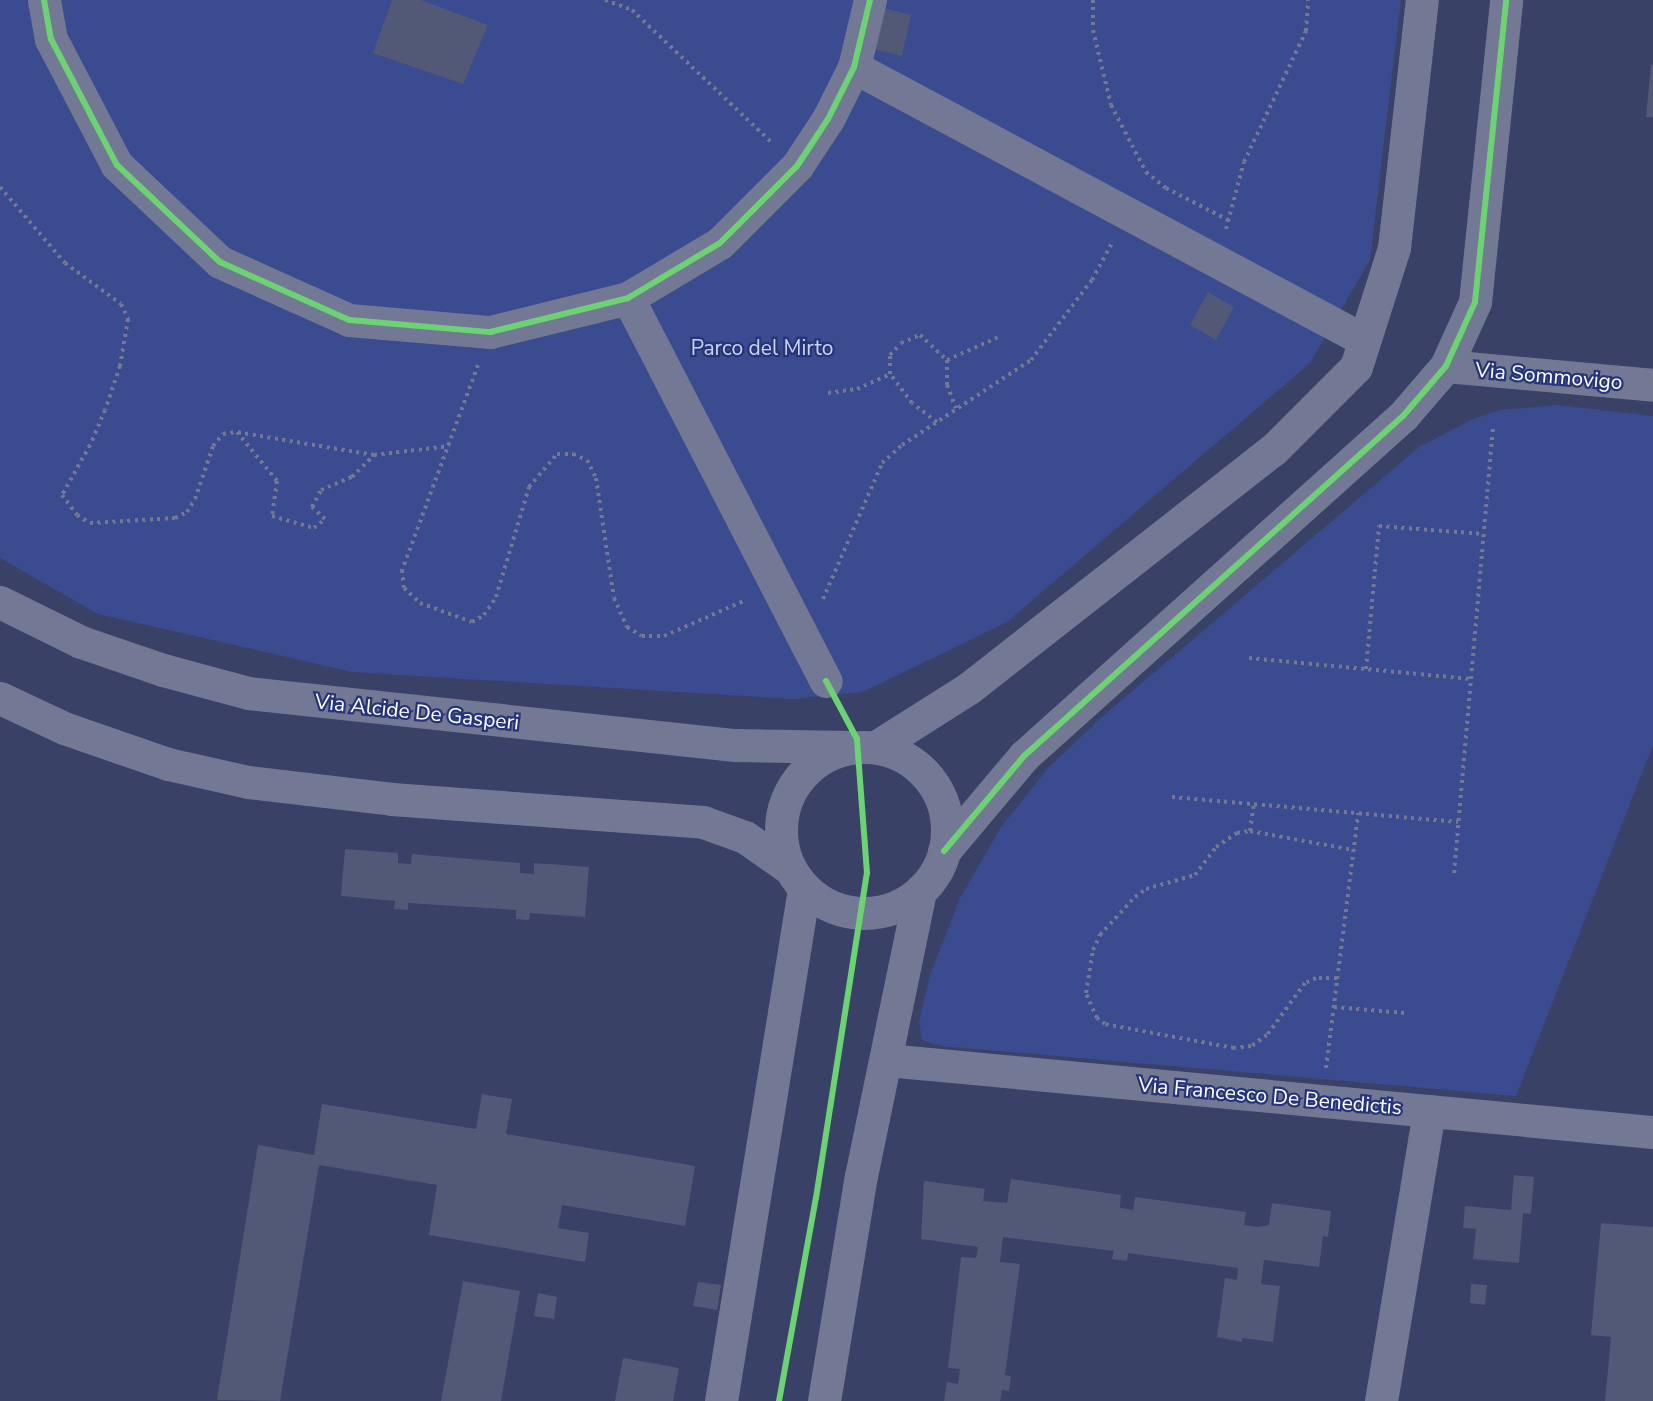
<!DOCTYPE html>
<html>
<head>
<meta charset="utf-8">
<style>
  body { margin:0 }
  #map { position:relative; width:1653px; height:1401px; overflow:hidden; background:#394166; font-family:"Nunito Sans",sans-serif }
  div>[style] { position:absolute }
  .green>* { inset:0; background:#3a4b90 }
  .building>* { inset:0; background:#525976 }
  .path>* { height:4px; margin-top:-2px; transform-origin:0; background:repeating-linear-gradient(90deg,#737895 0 3px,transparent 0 7.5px) }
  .minor>* { height:33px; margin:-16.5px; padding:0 16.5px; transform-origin:16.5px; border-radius:16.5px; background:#737895 }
  .minor>.ring { margin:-16.5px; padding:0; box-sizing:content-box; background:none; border:33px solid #737895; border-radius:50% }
  .cycleway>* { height:6px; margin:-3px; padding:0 3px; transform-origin:3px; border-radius:3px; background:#6cd273 }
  span { translate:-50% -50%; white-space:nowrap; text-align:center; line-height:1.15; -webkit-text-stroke:4.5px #263579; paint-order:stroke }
  .park-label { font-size:21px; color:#cbd3f3 }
  .street-label { font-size:21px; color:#fff }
</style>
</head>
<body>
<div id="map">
  <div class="green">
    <i style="clip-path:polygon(0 0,1401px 0,1370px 260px,1310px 363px,1007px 622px,863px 692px,792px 699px,352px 672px,98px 614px,0 558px)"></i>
    <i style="clip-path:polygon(1557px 405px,1653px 416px,1653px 745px,1516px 1096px,941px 1046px,922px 1040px,919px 1022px,930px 975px,960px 898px,1001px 827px,1048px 768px,1103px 716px,1419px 447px,1475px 418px,1500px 410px)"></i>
  </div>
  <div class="building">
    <i style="clip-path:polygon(392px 0,421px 0,488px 25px,463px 84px,373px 53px)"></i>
    <i style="clip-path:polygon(883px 8px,911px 15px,902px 56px,873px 49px)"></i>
    <i style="clip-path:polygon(1651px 65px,1653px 65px,1653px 117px,1646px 117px)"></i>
    <i style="clip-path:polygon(1208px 292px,1234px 307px,1216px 340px,1190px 325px)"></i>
    <i style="clip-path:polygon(345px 849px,398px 853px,398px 863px,411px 864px,412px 854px,520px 863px,520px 873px,534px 874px,534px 863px,589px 867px,585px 917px,530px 913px,529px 920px,516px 919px,516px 910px,408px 903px,408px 910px,394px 909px,395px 901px,341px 896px)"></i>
    <i style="clip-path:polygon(482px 1094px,512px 1099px,506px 1134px,695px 1166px,685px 1226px,562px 1205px,558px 1228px,589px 1233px,585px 1262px,429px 1235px,437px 1185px,319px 1165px,280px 1401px,217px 1400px,258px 1145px,314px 1155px,322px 1104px,476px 1129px)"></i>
    <i style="clip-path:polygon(1514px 1175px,1534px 1177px,1531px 1214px,1523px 1213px,1519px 1263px,1473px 1259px,1476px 1229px,1463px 1228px,1465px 1206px,1511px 1210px)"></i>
    <i style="clip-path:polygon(1011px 1179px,1121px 1195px,1120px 1208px,1133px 1210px,1135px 1197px,1246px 1212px,1244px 1225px,1258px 1227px,1269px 1225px,1272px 1203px,1331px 1211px,1328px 1237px,1323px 1236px,1319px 1267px,1264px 1260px,1261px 1284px,1280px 1286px,1273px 1342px,1242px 1338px,1242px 1342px,1217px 1337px,1225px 1278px,1237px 1280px,1238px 1268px,1128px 1253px,1127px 1261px,1112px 1259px,1114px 1251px,1003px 1237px,1000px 1262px,1020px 1264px,1005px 1375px,1011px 1376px,1009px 1391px,1002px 1390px,1000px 1401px,944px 1401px,947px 1382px,958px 1384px,960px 1369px,948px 1368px,961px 1257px,976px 1258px,978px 1247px,921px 1239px,924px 1181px,985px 1189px,983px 1201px,1007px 1203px)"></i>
    <i style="clip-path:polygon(1601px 1223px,1653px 1227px,1653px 1401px,1605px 1401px,1611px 1337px,1591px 1335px)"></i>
    <i style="clip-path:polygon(463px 1281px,520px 1291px,501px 1401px,441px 1401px)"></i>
    <i style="clip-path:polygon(698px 1282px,721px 1285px,717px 1310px,693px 1306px)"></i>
    <i style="clip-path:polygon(1471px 1284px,1487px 1285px,1485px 1305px,1470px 1303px)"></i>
    <i style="clip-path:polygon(538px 1293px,557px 1297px,554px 1319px,534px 1316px)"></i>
    <i style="clip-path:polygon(623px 1358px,679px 1368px,673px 1401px,615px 1401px)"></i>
  </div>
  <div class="path">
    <i style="left:605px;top:0;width:29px;rotate:20deg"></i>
    <i style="left:632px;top:10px;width:193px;rotate:43.5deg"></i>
    <i style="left:1093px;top:0;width:30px;rotate:90deg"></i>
    <i style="left:1093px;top:30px;width:77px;rotate:76.5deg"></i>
    <i style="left:1111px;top:105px;width:76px;rotate:62.4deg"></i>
    <i style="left:1146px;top:172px;width:26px;rotate:39deg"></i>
    <i style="left:1166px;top:188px;width:70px;rotate:27.3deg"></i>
    <i style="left:0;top:187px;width:100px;rotate:49.5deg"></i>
    <i style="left:65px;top:263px;width:69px;rotate:36.2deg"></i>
    <i style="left:121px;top:304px;width:17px;rotate:65deg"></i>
    <i style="left:128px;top:319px;width:48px;rotate:99.7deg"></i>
    <i style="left:120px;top:366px;width:46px;rotate:108.8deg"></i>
    <i style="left:105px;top:410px;width:38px;rotate:113deg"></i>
    <i style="left:90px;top:445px;width:57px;rotate:119.2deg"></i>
    <i style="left:62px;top:495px;width:25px;rotate:53deg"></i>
    <i style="left:77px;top:515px;width:15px;rotate:32deg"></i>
    <i style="left:90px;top:523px;width:85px;rotate:-3.4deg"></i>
    <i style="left:175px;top:518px;width:13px;rotate:-27deg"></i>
    <i style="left:187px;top:512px;width:15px;rotate:-58deg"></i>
    <i style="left:195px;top:499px;width:56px;rotate:-71.2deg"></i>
    <i style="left:213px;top:446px;width:16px;rotate:-50deg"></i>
    <i style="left:223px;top:434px;width:14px;rotate:-8deg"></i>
    <i style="left:1226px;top:229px;width:69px;rotate:-75deg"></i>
    <i style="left:1244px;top:162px;width:145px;rotate:-64.7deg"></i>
    <i style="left:1306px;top:31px;width:31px;rotate:-86deg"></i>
    <i style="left:947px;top:360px;width:59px;rotate:-24deg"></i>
    <i style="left:478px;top:365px;width:219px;rotate:110.3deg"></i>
    <i style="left:402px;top:570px;width:18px;rotate:84deg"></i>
    <i style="left:404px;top:588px;width:22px;rotate:43deg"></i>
    <i style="left:420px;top:603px;width:55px;rotate:20.1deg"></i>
    <i style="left:472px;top:622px;width:14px;rotate:-30deg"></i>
    <i style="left:484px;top:615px;width:22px;rotate:-56deg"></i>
    <i style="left:496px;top:597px;width:115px;rotate:-73.3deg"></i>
    <i style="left:529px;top:487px;width:43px;rotate:-49.7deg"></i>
    <i style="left:557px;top:454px;width:16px"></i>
    <i style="left:573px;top:454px;width:15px;rotate:23deg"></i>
    <i style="left:587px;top:460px;width:20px;rotate:63deg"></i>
    <i style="left:596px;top:478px;width:121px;rotate:81.5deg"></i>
    <i style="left:614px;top:598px;width:32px;rotate:66deg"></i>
    <i style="left:627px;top:627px;width:17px;rotate:31deg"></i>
    <i style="left:642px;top:636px;width:22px"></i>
    <i style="left:664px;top:636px;width:90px;rotate:-23.7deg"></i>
    <i style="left:828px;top:393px;width:29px;rotate:-8deg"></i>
    <i style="left:857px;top:389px;width:36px;rotate:-24deg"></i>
    <i style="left:937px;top:422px;width:31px;rotate:-143deg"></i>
    <i style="left:912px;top:403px;width:36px;rotate:-127deg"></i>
    <i style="left:890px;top:374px;width:19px;rotate:-90deg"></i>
    <i style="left:890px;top:355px;width:16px;rotate:-47deg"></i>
    <i style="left:901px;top:343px;width:21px;rotate:-23deg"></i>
    <i style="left:920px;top:335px;width:37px;rotate:43deg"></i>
    <i style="left:947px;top:360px;width:25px;rotate:90deg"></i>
    <i style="left:947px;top:385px;width:25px;rotate:69deg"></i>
    <i style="left:374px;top:455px;width:139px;rotate:-170.5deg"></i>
    <i style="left:237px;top:432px;width:63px;rotate:50.8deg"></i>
    <i style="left:277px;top:481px;width:35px;rotate:98deg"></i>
    <i style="left:272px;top:516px;width:44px;rotate:15.9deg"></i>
    <i style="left:314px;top:528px;width:14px;rotate:-39deg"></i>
    <i style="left:325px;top:519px;width:18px;rotate:-137deg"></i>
    <i style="left:312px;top:507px;width:19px;rotate:-62deg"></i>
    <i style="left:321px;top:490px;width:34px;rotate:-23deg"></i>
    <i style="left:352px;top:477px;width:31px;rotate:-45deg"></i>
    <i style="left:374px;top:455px;width:76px;rotate:-6.8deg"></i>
    <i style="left:823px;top:599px;width:148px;rotate:-66.5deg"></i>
    <i style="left:882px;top:463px;width:27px;rotate:-42deg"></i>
    <i style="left:902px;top:445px;width:154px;rotate:-33.4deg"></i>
    <i style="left:1031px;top:360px;width:101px;rotate:-52.7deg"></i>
    <i style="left:1092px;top:280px;width:42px;rotate:-61.6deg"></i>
    <i style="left:1249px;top:658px;width:223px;rotate:5.4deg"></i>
    <i style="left:1366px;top:669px;width:144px;rotate:-84.8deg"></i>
    <i style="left:1379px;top:526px;width:105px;rotate:4.4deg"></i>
    <i style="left:1172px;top:797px;width:287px;rotate:5deg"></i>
    <i style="left:1250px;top:831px;width:27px;rotate:-82deg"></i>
    <i style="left:1454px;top:873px;width:448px;rotate:-85deg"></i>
    <i style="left:1337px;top:978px;width:21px;rotate:180deg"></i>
    <i style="left:1316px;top:978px;width:12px;rotate:156deg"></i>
    <i style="left:1305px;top:983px;width:64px;rotate:126.2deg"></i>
    <i style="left:1267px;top:1035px;width:19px;rotate:145deg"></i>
    <i style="left:1251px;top:1046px;width:17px;rotate:173deg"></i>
    <i style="left:1234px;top:1048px;width:131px;rotate:-169.5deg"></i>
    <i style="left:1105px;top:1024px;width:10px;rotate:-143deg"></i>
    <i style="left:1097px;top:1018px;width:27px;rotate:-114deg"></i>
    <i style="left:1086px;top:993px;width:44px;rotate:-80.8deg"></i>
    <i style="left:1093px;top:950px;width:17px;rotate:-65deg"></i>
    <i style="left:1100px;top:935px;width:52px;rotate:-47.4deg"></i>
    <i style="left:1135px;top:897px;width:14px;rotate:-36deg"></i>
    <i style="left:1146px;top:889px;width:51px;rotate:-15.9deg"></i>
    <i style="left:1195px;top:875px;width:35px;rotate:-53deg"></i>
    <i style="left:1216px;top:847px;width:25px;rotate:-34deg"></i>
    <i style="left:1237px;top:833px;width:13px;rotate:-9deg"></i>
    <i style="left:1250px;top:831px;width:106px;rotate:10.4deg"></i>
    <i style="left:1334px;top:1007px;width:71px;rotate:4.8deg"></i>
    <i style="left:1326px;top:1068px;width:257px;rotate:-82.8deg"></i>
  </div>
  <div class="minor">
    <i style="left:44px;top:0;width:40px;rotate:80deg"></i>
    <i style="left:51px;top:39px;width:142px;rotate:62.4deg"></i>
    <i style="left:117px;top:165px;width:141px;rotate:43.3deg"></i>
    <i style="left:220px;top:262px;width:141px;rotate:24.2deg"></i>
    <i style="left:349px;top:320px;width:142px;rotate:4.9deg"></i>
    <i style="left:490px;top:332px;width:142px;rotate:-13.8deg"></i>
    <i style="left:628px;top:298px;width:107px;rotate:-30.9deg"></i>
    <i style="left:720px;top:243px;width:109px;rotate:-45deg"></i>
    <i style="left:797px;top:166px;width:56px;rotate:-56.6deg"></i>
    <i style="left:828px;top:119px;width:58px;rotate:-63.4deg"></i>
    <i style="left:854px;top:67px;width:69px;rotate:-76.6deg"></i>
    <i style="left:854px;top:67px;width:578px;rotate:28.16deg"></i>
    <i style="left:628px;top:298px;width:431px;rotate:62.7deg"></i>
    <i style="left:1446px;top:366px;width:208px;rotate:5.2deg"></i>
    <i style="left:0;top:602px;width:90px;rotate:26.3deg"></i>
    <i style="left:81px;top:642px;width:87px;rotate:18.9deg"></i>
    <i style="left:163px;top:670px;width:88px;rotate:15.1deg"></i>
    <i style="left:248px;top:693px;width:492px;rotate:6.1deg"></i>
    <i style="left:737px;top:745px;width:113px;rotate:1deg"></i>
    <i style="left:0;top:698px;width:71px;rotate:25.1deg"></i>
    <i style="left:64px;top:728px;width:110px;rotate:19.1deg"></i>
    <i style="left:168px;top:764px;width:82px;rotate:12.7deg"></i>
    <i style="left:248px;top:782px;width:145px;rotate:6.7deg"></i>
    <i style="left:392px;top:799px;width:312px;rotate:4.2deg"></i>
    <i style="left:703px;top:822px;width:45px;rotate:19.7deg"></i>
    <i style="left:745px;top:837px;width:54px;rotate:35.2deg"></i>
    <i class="ring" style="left:781px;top:747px;width:133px;height:133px"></i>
    <i style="left:876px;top:747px;width:110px;rotate:-32.4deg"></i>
    <i style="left:969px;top:688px;width:386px;rotate:-38.1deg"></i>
    <i style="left:1273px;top:450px;width:117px;rotate:-45deg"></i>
    <i style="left:1356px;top:367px;width:125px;rotate:-72.3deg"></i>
    <i style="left:1394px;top:248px;width:250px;rotate:-83.6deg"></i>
    <i style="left:944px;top:851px;width:124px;rotate:-49.9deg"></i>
    <i style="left:1024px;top:756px;width:509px;rotate:-41.9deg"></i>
    <i style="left:1403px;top:416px;width:66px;rotate:-49.3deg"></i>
    <i style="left:1446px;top:366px;width:70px;rotate:-65.6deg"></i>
    <i style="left:1475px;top:302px;width:304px;rotate:-84.1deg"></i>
    <i style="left:887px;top:1060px;width:769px;rotate:5.37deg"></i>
    <i style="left:721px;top:1401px;width:519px;rotate:-80.79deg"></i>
    <i style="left:824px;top:1401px;width:228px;rotate:-80.7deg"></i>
    <i style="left:861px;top:1176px;width:291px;rotate:-78.3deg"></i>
    <i style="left:1381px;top:1401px;width:294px;rotate:-80.6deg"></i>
  </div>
  <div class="cycleway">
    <i style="left:44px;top:0;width:40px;rotate:80deg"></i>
    <i style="left:51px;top:39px;width:142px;rotate:62.4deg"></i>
    <i style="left:117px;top:165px;width:141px;rotate:43.3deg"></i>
    <i style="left:220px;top:262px;width:141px;rotate:24.2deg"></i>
    <i style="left:349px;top:320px;width:142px;rotate:4.9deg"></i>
    <i style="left:490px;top:332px;width:142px;rotate:-13.8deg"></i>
    <i style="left:628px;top:298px;width:107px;rotate:-30.9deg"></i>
    <i style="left:720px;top:243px;width:109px;rotate:-45deg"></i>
    <i style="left:797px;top:166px;width:56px;rotate:-56.6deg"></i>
    <i style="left:828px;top:119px;width:58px;rotate:-63.4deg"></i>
    <i style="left:854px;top:67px;width:69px;rotate:-76.6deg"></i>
    <i style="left:944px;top:851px;width:124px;rotate:-49.9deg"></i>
    <i style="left:1024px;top:756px;width:509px;rotate:-41.9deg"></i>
    <i style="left:1403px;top:416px;width:66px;rotate:-49.3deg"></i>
    <i style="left:1446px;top:366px;width:70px;rotate:-65.6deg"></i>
    <i style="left:1475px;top:302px;width:304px;rotate:-84.1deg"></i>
    <i style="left:779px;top:1401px;width:206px;rotate:-79.7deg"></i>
    <i style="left:816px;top:1198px;width:329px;rotate:-81.1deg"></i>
    <i style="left:867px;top:873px;width:134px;rotate:-94.3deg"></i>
    <i style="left:857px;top:739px;width:66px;rotate:-118.1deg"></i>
  </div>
  <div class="park-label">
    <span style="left:762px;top:348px">Parco del Mirto</span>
  </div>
  <div class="street-label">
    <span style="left:1549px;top:376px;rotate:5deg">Via Sommovigo</span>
    <span style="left:417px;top:712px;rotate:6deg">Via Alcide De Gasperi</span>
    <span style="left:1270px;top:1096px;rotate:5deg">Via Francesco De Benedictis</span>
  </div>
</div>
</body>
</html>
